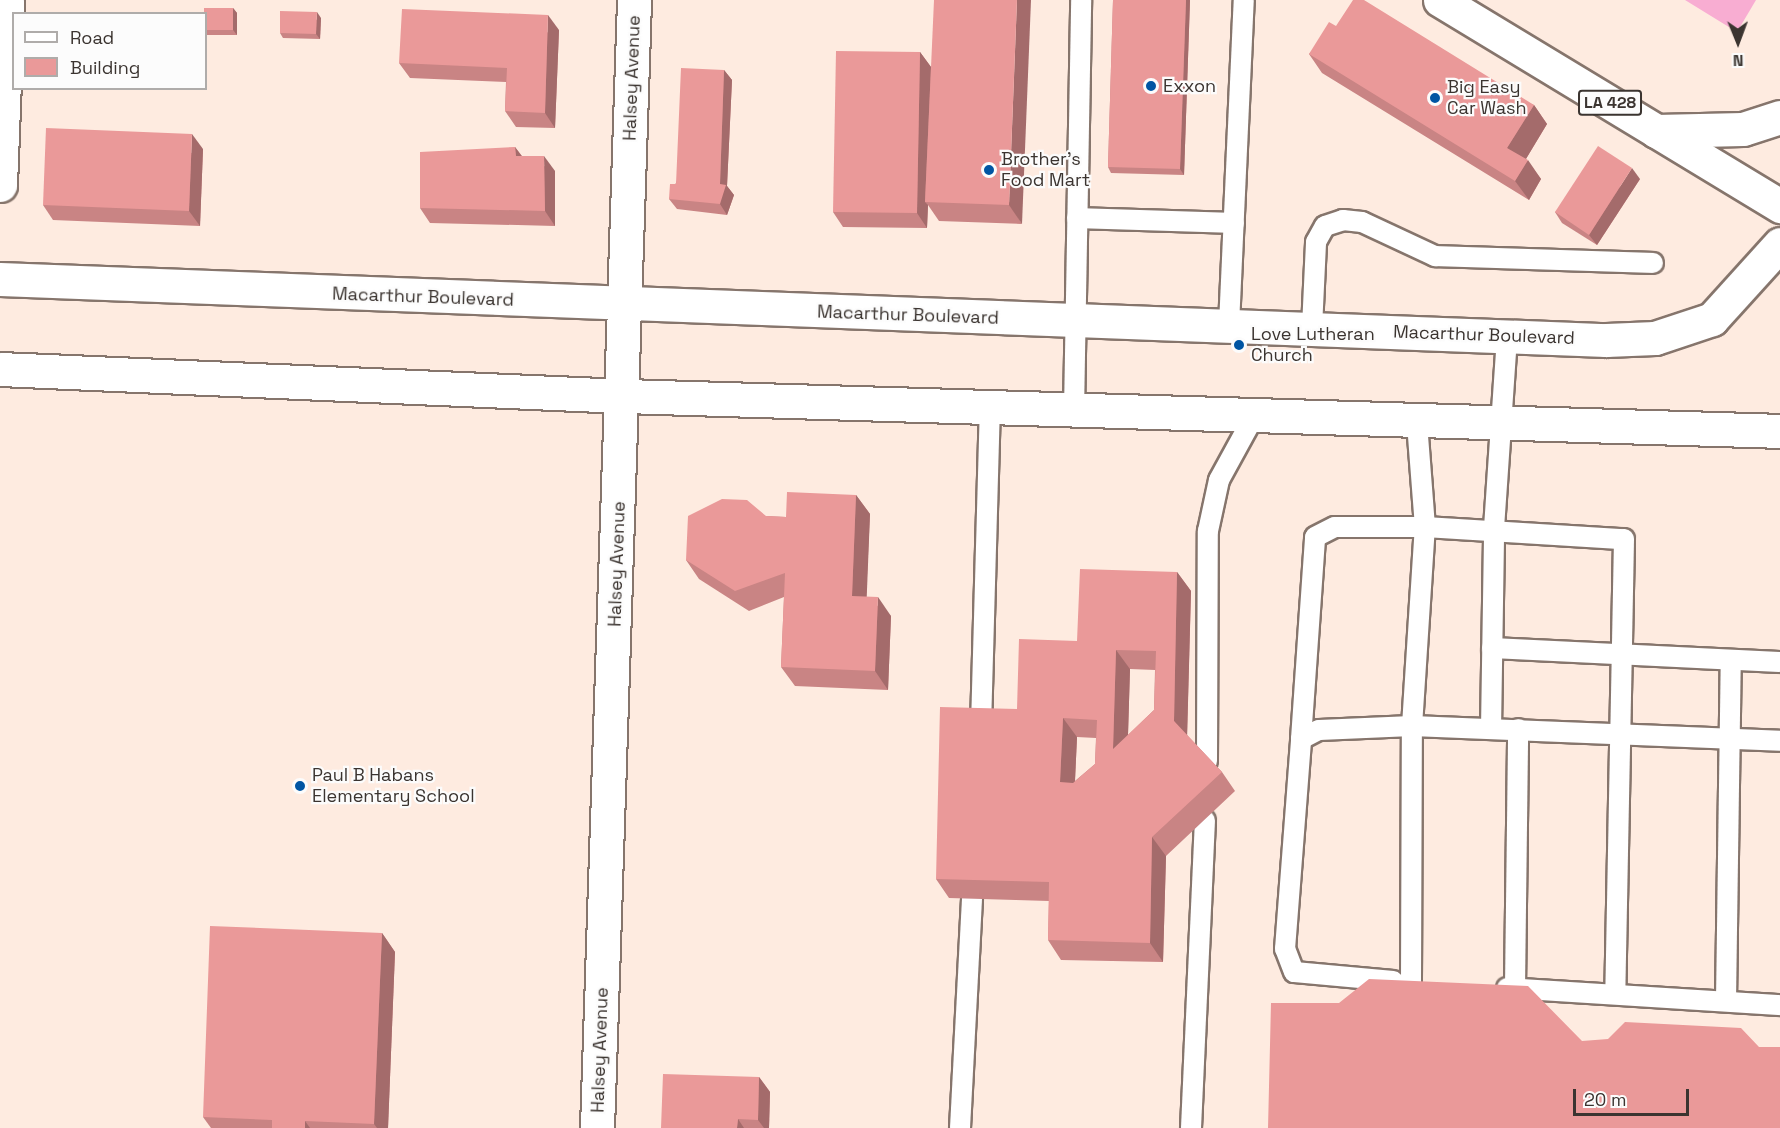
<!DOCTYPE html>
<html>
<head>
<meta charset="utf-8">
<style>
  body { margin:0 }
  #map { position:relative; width:1780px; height:1128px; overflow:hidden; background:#feebe0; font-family:"Space Grotesk",sans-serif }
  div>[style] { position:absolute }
  .water>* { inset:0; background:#f8add2 }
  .roads { filter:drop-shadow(2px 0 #86756c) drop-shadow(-2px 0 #86756c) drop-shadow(0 2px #86756c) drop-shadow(0 -2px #86756c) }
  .lane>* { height:20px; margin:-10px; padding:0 10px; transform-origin:10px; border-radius:10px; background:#fff }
  .street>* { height:33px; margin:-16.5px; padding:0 16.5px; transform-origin:16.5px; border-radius:16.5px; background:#fff }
  .secondary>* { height:33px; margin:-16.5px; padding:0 16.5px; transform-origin:16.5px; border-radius:16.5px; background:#fff }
  .primary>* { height:33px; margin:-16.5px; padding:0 16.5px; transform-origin:16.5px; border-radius:16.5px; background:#fff }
  .wall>* { inset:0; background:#c98484 }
  .shaded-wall>* { inset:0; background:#a46b6b }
  .building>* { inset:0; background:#ea9999 }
  .dots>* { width:16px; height:16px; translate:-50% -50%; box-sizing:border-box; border:3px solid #fcfcfc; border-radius:50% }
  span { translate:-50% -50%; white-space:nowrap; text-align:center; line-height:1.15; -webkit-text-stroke:4.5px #fcfcfc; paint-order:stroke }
  .shield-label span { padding:2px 4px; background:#fcfcfc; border:2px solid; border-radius:4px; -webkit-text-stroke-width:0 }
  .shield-label { font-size:16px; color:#3b3430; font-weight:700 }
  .street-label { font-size:18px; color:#3b3430 }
  .poi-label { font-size:18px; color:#3b3430 }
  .left { translate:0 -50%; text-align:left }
  .legend { position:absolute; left:12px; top:12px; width:195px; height:78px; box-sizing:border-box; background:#fcfcfc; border:2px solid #afacaa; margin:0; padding:8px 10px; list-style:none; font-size:18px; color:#3b3430 }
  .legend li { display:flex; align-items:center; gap:12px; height:30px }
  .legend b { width:30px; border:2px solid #afacaa }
  .north { position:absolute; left:1708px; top:12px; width:60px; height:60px; -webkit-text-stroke:4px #fcfcfc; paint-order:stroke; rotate:179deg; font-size:16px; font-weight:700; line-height:24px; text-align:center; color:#3b3430 }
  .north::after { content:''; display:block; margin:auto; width:21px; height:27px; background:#3b3430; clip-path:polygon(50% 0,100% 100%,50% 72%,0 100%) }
  .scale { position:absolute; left:1573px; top:1089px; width:116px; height:27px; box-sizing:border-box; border:3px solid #3b3430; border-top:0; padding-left:8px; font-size:18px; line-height:21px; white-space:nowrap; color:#3b3430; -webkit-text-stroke:4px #fcfcfc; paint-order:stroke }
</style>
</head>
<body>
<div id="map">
  <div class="water">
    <i style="clip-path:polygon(1685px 0,1756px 0,1737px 32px)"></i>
  </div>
  <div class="roads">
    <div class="lane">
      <i style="left:1077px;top:218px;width:157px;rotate:1.8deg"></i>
      <i style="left:1229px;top:325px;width:325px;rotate:-87.4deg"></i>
      <i style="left:1312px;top:328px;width:86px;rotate:-87.3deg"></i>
      <i style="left:1316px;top:242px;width:18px;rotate:-61deg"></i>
      <i style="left:1325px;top:226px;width:19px;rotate:-18deg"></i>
      <i style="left:1343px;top:220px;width:19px;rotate:6deg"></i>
      <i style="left:1362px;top:222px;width:81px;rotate:25deg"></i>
      <i style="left:1435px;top:256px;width:218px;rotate:1.8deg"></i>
      <i style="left:1074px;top:412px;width:412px;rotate:-89deg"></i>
      <i style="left:1492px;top:648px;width:288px;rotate:2.8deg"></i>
      <i style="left:981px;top:726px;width:318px;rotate:-88.4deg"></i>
      <i style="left:1491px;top:729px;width:201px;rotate:-89.1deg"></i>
      <i style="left:1494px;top:528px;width:193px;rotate:-86.1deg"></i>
      <i style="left:1301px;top:739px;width:202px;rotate:-86deg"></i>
      <i style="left:1315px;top:537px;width:22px;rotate:-27deg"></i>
      <i style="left:1335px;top:527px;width:90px"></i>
      <i style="left:1425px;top:527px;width:199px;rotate:3.5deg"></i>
      <i style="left:1624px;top:539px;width:455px;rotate:91.1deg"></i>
      <i style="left:1207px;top:761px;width:230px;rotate:-89.8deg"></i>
      <i style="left:1208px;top:531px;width:52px;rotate:-77.8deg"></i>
      <i style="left:1219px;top:480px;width:71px;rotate:-61.3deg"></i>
      <i style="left:1393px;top:981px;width:99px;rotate:-174.8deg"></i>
      <i style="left:1294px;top:972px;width:25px;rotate:-111deg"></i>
      <i style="left:1285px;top:949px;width:211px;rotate:-85.6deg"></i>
      <i style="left:1301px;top:739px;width:20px;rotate:-27deg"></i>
      <i style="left:1319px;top:730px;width:93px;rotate:-2.5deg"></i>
      <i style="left:1412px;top:726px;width:368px;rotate:2.3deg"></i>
      <i style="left:1411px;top:982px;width:256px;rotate:-89.8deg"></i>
      <i style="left:1412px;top:726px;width:199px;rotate:-86.3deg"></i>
      <i style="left:1425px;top:527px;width:103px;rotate:-94.4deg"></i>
      <i style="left:1507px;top:988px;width:274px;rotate:3.6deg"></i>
      <i style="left:1515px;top:988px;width:259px;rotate:-89.3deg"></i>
      <i style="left:1726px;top:1001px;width:341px;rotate:-89.2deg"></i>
      <i style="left:960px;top:1128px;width:230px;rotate:-87deg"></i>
      <i style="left:1191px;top:1128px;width:308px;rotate:-87.4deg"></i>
    </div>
    <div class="street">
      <i style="left:0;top:185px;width:185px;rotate:-87.8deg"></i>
      <i style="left:597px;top:1128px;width:1129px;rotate:-88.12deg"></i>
    </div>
    <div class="secondary">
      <i style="left:0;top:279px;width:1607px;rotate:2.18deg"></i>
      <i style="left:1606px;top:340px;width:49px;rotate:-2.3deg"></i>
      <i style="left:1655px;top:338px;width:60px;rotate:-18.4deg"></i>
      <i style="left:1712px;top:319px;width:101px;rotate:-47.8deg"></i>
      <i style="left:0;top:369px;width:625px;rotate:2.48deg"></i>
      <i style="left:624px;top:396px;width:1157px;rotate:1.73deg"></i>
    </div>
    <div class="primary">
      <i style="left:1440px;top:0;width:398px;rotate:31.2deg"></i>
      <i style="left:1656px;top:131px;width:87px;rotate:-1.3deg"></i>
      <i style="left:1743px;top:129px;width:39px;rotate:-18deg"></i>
    </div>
  </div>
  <div class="wall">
    <i style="clip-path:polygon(1113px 0,1190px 0,1184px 175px,1111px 173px,1108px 167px)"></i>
    <i style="clip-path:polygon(233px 8px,237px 13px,237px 35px,207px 35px,206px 32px,206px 14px)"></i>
    <i style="clip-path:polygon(321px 18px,320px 39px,283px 38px,280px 33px)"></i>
    <i style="clip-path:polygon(1336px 26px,1534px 105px,1547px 124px,1526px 159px,1541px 179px,1529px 200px,1322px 73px,1309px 54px)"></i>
    <i style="clip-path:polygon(559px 30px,555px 128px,516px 127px,505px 111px,506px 82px,410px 78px,399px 63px)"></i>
    <i style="clip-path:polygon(920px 52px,931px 67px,1022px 224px,939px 221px,928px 205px,927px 228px,843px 227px,833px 212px)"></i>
    <i style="clip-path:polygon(724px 70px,732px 80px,727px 186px,734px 195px,727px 215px,677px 209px,669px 199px)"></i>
    <i style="clip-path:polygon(515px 147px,522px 156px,555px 171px,555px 226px,430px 223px,420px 208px)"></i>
    <i style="clip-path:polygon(203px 149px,200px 226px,53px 220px,43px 205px)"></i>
    <i style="clip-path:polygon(1640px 179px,1597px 245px,1562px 223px,1555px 212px)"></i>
    <i style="clip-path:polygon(856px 495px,870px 514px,866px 597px,891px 616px,888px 690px,795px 686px,781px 667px,784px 597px,749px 611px,699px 579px,686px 560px,766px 516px,786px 517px)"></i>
    <i style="clip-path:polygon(evenodd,1177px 572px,1191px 591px,1187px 735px,1222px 772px,1235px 791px,1166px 856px,1163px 962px,1061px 960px,1048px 940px,1049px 901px,949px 898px,936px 879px,1017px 709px,1177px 572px,1130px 669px,1155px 670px,1154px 710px,1128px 735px,1130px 669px,1177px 572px,1077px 737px,1096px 738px,1095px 764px,1075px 781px,1077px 737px)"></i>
    <i style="clip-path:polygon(382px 933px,395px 952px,388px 1128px,211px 1128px,203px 1117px)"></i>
    <i style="clip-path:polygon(759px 1077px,770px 1092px,769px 1128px,661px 1128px)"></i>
  </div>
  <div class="shaded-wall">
    <i style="clip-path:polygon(1017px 0,1031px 0,1022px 224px,1009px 205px)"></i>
    <i style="clip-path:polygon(1186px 0,1190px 0,1184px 175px,1180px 169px)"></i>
    <i style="clip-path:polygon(233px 8px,237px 13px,237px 35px,233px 30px)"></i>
    <i style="clip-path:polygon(317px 12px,321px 18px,320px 39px,316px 34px)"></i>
    <i style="clip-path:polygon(548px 15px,559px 30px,555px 128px,545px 113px)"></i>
    <i style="clip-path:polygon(920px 52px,931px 67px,925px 202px,928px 205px,927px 228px,917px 213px)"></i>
    <i style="clip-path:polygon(724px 70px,732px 80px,727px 186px,734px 195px,727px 215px,720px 204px,720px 184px)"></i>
    <i style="clip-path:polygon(1534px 105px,1547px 124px,1521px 167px,1507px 148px)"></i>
    <i style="clip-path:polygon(192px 134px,203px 149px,200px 226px,189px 211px)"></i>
    <i style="clip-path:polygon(515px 147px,526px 162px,516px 156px)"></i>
    <i style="clip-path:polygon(544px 156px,555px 171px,555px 226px,545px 211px)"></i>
    <i style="clip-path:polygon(1528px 160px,1541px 179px,1529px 200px,1515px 181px)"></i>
    <i style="clip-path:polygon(1632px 168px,1640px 179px,1597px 245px,1589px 235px)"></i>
    <i style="clip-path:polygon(856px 495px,870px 514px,866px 615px,852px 596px)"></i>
    <i style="clip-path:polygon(1177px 572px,1191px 591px,1187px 740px,1174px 721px)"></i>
    <i style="clip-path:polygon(878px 597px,891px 616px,888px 690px,875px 671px)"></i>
    <i style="clip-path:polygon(1116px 650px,1130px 669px,1127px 768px,1113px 749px)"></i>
    <i style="clip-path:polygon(1063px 718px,1077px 737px,1074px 801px,1060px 782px)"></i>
    <i style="clip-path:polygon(1152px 837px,1166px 856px,1163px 962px,1150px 943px)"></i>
    <i style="clip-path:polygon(382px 933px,395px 952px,388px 1128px,377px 1128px,374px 1124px)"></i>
    <i style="clip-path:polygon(759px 1077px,770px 1092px,769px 1128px,764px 1128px,758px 1120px)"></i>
    <i style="clip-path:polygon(738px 1119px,744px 1128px,737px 1128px)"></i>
    <i style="clip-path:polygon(305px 1121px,310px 1128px,305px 1128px)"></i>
  </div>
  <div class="building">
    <i style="clip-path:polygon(934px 0,1017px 0,1009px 205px,925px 202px)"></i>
    <i style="clip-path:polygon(1113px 0,1186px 0,1180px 169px,1108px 167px)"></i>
    <i style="clip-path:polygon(1353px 0,1364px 0,1534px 105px,1507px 148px,1528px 160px,1515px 181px,1309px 54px,1329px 22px,1336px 26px)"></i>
    <i style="clip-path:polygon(204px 8px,233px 8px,233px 30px,206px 30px,206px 14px,204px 14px)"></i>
    <i style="clip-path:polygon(402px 9px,548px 15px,545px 113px,505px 111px,507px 68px,399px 63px)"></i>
    <i style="clip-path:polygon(280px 11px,317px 12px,316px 34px,280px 33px)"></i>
    <i style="clip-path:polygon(836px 51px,920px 52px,917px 213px,833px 212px)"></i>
    <i style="clip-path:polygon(681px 68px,724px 70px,720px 184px,726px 185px,720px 204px,669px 199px,670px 184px,676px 184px)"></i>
    <i style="clip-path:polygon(46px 128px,192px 134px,189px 211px,43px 205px)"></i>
    <i style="clip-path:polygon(1598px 146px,1632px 168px,1589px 235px,1555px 212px)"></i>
    <i style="clip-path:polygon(515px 147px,516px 156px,544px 156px,545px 211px,420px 208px,420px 152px)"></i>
    <i style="clip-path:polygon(787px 492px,856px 495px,852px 596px,878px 597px,875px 671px,781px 667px,785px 573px,735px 591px,686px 560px,688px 516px,722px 499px,747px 500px,766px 516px,786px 517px)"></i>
    <i style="clip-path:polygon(evenodd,1080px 569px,1177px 572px,1174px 721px,1222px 772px,1152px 837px,1150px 943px,1048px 940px,1049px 882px,936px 879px,940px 707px,1017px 709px,1019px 639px,1077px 641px,1080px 569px,1116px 650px,1156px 651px,1154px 710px,1113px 749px,1116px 650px,1080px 569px,1063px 718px,1097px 720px,1095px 764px,1073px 783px,1060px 782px,1063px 718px)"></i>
    <i style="clip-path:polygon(210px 926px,382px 933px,374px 1124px,305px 1121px,305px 1128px,272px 1128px,272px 1120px,203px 1117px)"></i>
    <i style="clip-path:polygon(1369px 979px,1528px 986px,1582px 1041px,1608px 1039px,1625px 1022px,1741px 1028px,1759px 1047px,1780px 1047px,1780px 1128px,1268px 1128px,1271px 1003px,1339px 1003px)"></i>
    <i style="clip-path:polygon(663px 1074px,759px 1077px,758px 1120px,738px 1119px,737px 1128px,661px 1128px)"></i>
  </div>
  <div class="dots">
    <i style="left:1151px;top:86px;background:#0155a3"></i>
    <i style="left:1435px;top:98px;background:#0155a3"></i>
    <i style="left:989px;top:170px;background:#0155a3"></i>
    <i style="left:1239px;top:345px;background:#0155a3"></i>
    <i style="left:300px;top:786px;background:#0155a3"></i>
  </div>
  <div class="shield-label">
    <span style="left:1610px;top:103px">LA 428</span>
  </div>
  <div class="street-label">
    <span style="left:632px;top:78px;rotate:-88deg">Halsey Avenue</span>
    <span style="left:423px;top:297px;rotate:2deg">Macarthur Boulevard</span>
    <span style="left:908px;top:315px;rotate:2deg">Macarthur Boulevard</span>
    <span style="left:1484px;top:335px;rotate:2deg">Macarthur Boulevard</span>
    <span style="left:617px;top:564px;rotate:-88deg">Halsey Avenue</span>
    <span style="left:600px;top:1050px;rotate:-88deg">Halsey Avenue</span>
  </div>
  <div class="poi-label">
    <span class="left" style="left:1163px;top:86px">Exxon</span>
    <span class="left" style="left:1447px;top:98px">Big Easy<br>Car Wash</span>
    <span class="left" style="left:1001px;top:170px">Brother's<br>Food Mart</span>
    <span class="left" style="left:1251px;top:345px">Love Lutheran<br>Church</span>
    <span class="left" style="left:312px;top:786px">Paul B Habans<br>Elementary School</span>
  </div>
  <ul class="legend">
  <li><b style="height:8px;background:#fff"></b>Road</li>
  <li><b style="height:16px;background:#ea9999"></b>Building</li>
  </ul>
  <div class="north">N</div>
  <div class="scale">20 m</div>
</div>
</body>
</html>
